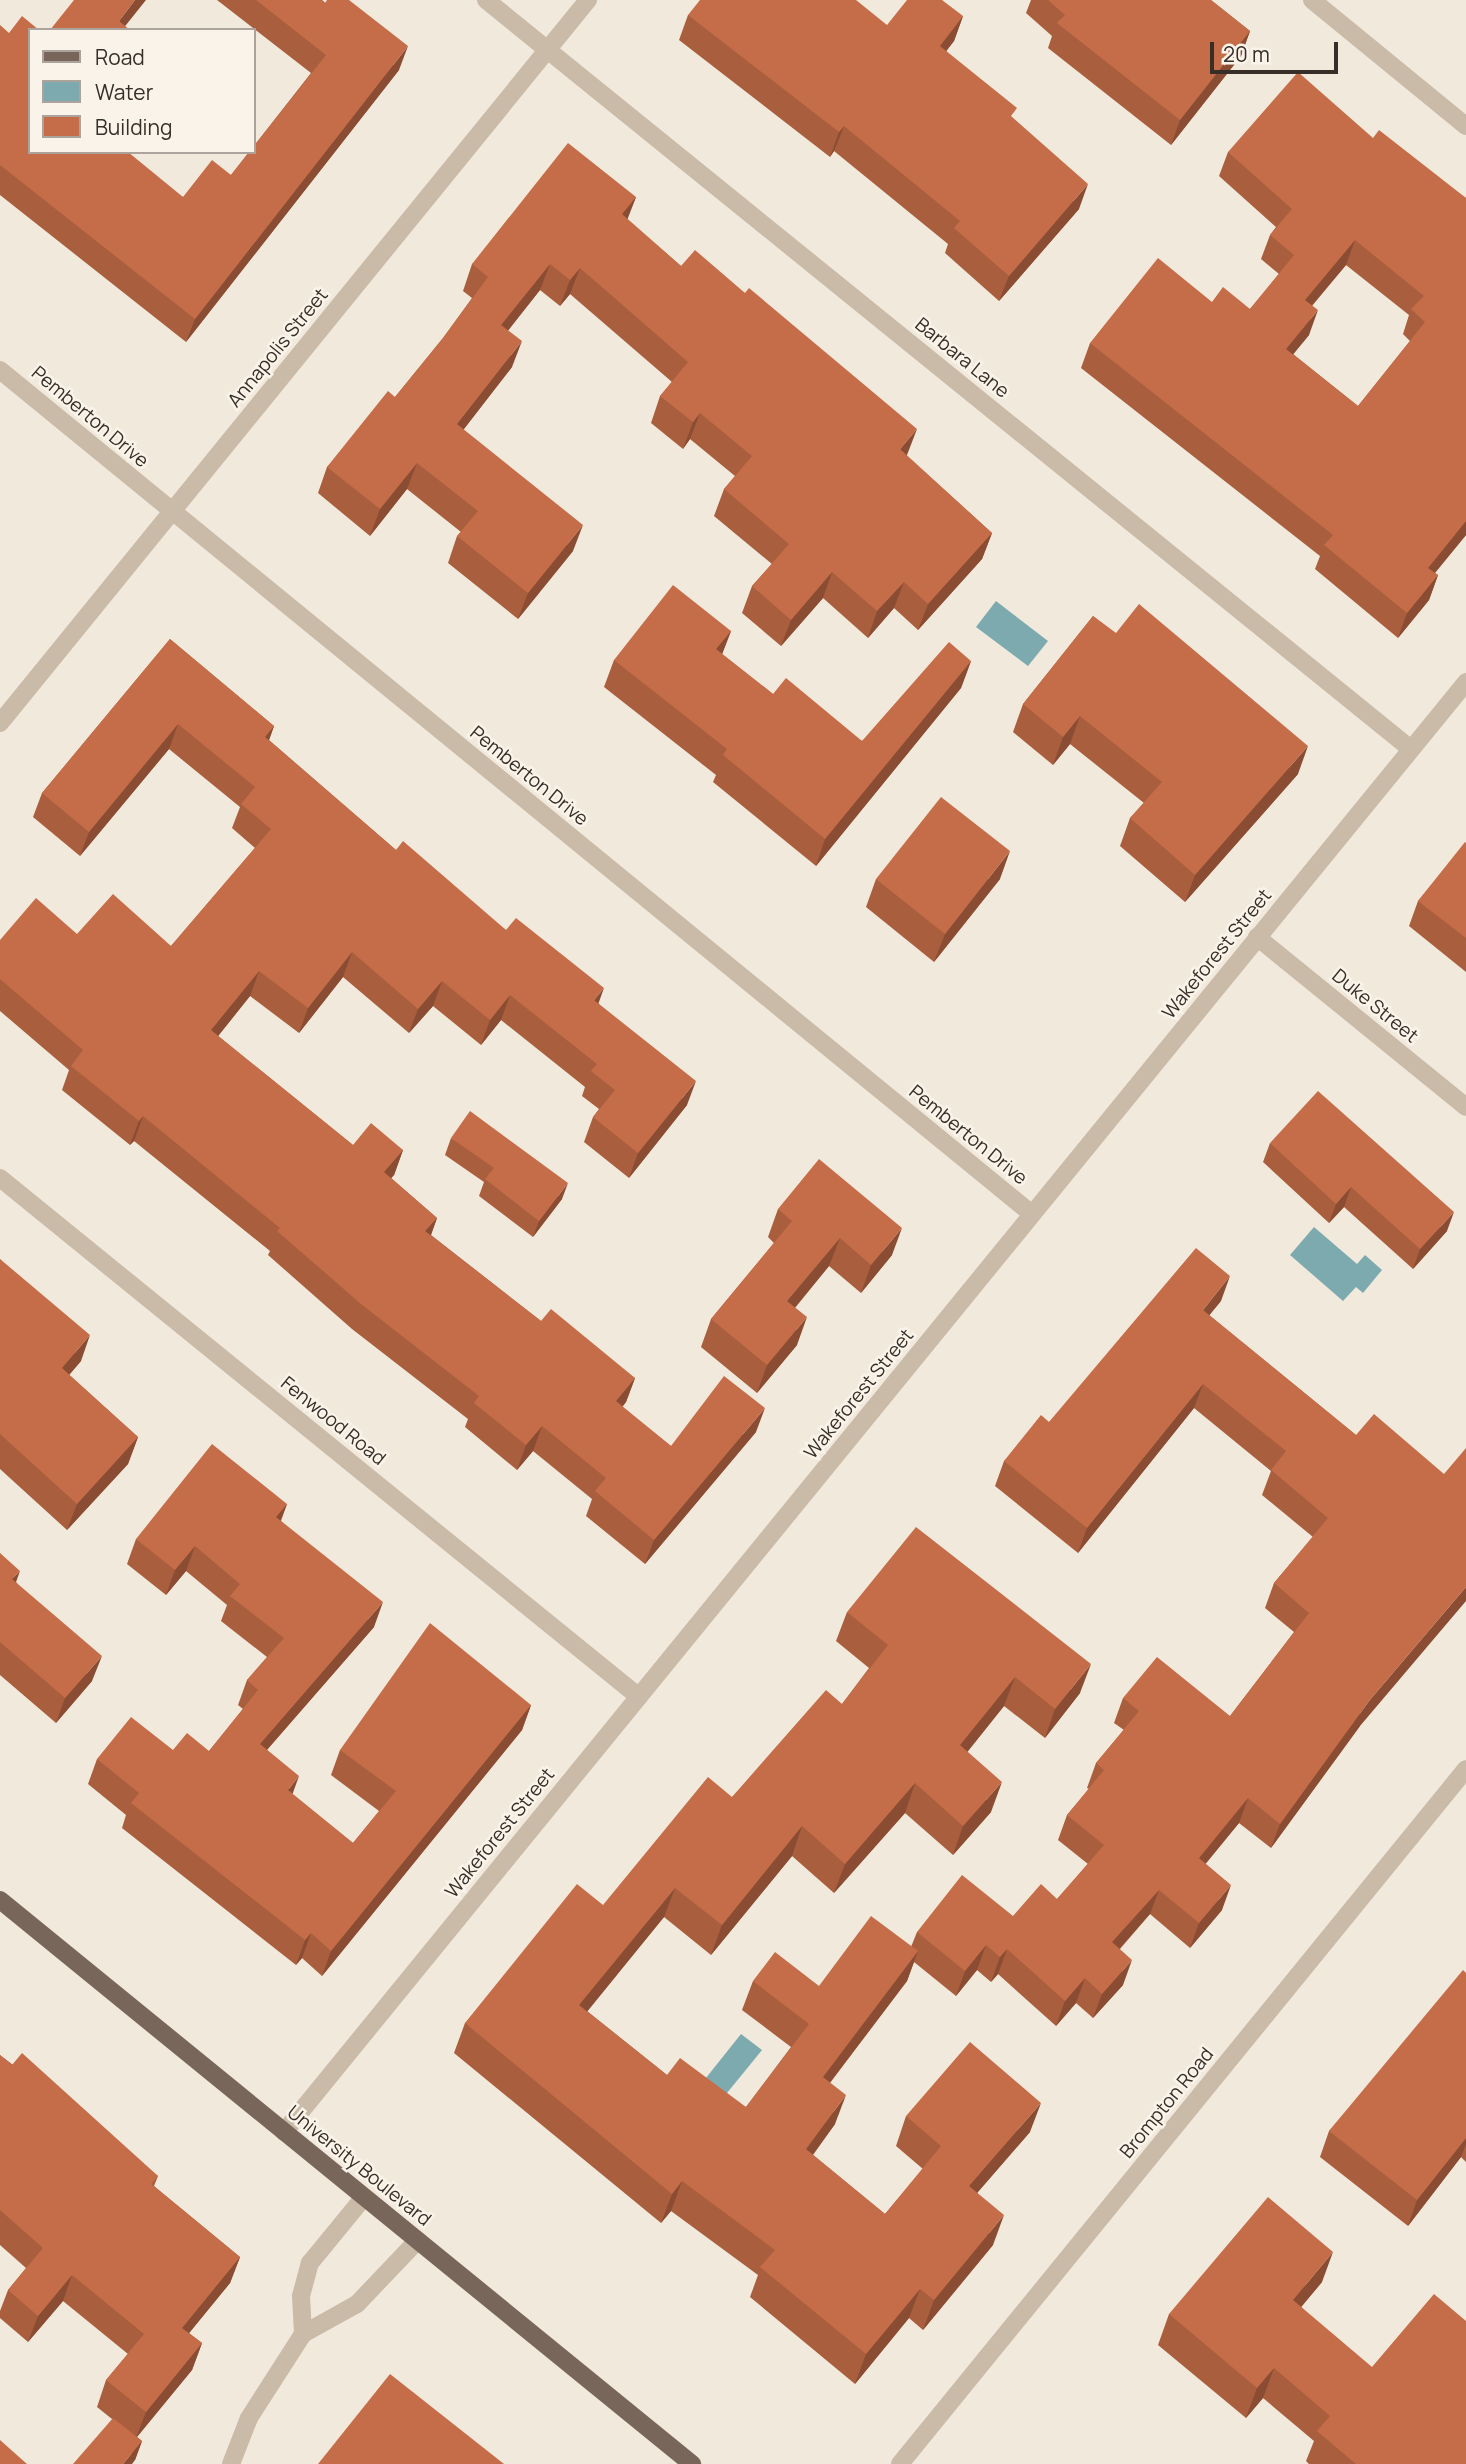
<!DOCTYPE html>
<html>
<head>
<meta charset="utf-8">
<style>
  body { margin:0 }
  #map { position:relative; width:1466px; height:2464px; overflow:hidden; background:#f2e9dd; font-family:Manrope,sans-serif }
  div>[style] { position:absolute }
  .water>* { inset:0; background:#7caaaf }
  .minor>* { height:18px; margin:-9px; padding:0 9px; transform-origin:9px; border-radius:9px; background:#cabaa8 }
  .major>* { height:18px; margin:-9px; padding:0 9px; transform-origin:9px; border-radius:9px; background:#79665a }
  .wall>* { inset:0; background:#a95e3e }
  .shaded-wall>* { inset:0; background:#8a4c32 }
  .building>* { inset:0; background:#c56d48 }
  span { translate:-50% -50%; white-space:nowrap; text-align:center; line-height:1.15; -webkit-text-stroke:5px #faf3e9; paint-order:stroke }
  .street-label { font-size:19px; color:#372e28 }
  .legend { position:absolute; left:28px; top:28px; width:228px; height:126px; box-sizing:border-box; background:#faf3e9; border:2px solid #aca49c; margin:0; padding:9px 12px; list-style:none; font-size:21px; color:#372e28 }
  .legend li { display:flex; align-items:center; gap:14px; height:35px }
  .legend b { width:35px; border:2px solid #aca49c }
  .scale { position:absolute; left:1210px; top:42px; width:128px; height:32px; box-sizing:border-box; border:4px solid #372e28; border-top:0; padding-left:9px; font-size:21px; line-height:24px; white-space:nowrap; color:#372e28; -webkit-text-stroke:5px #faf3e9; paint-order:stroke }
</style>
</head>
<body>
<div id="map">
  <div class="water">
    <i style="clip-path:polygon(996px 601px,1048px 641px,1028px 666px,976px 627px)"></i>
    <i style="clip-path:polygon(1314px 1227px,1357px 1264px,1365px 1255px,1382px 1270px,1363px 1293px,1356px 1287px,1343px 1301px,1290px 1255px)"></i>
    <i style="clip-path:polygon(741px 2034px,762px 2050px,714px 2109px,694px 2093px)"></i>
  </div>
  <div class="minor">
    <i style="left:486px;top:0;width:1190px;rotate:39deg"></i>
    <i style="left:1312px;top:0;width:199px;rotate:39.3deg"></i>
    <i style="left:0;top:370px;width:1333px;rotate:39.28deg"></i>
    <i style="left:0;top:723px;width:932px;rotate:-50.88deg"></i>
    <i style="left:1257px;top:937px;width:269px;rotate:39.1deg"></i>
    <i style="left:0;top:1178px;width:823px;rotate:39.08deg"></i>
    <i style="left:284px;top:2132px;width:1871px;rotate:-50.81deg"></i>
    <i style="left:303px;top:2334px;width:38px;rotate:-93deg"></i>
    <i style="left:301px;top:2296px;width:34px;rotate:-75deg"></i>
    <i style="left:310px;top:2263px;width:85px;rotate:-50.7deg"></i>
    <i style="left:231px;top:2464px;width:49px;rotate:-68.6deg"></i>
    <i style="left:249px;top:2418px;width:100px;rotate:-57.3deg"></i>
    <i style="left:303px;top:2334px;width:62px;rotate:-29.1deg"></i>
    <i style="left:357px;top:2304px;width:88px;rotate:-46.4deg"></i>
    <i style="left:900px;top:2464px;width:896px;rotate:-50.84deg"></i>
  </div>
  <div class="major">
    <i style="left:0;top:1900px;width:893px;rotate:39.18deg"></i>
  </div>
  <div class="wall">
    <i style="clip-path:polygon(217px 0,322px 0,399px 70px,186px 342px,0 195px,0 25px,30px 152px,183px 197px,231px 175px,311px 73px)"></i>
    <i style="clip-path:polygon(1031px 0,1211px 0,1250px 31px,1241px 56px,1171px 145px,1048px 48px,1052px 36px,1026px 13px)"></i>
    <i style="clip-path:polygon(688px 15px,887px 25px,963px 16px,954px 41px,946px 51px,1013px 119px,1079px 209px,999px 301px,945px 253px,948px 244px,834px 151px,830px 157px,679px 40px)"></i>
    <i style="clip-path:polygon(evenodd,1373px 138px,1466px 198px,1466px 535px,1435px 573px,1438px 575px,1429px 600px,1398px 638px,1315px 569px,1320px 556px,1081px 368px,1090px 343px,1212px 302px,1250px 309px,1279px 274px,1261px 259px,1270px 235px,1276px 227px,1219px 176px,1228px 152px,1373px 138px,1346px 265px,1409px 315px,1403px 334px,1410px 341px,1358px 406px,1293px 354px,1309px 335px,1312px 306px,1346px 265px)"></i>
    <i style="clip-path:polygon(636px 197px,627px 219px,681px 266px,907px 456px,992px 533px,982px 559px,918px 630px,894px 608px,868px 638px,823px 598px,781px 646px,742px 613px,752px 586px,772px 564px,714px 516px,724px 489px,735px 476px,690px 439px,683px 449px,651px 423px,660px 396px,672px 382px,570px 294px,560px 306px,540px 290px,508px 330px,512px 367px,463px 430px,573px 551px,518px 619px,448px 563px,457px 536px,461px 532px,407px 489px,370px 536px,318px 493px,327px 467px,395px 397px,443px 338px,472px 298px,463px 291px,472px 264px)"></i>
    <i style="clip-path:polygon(1093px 616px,1298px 774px,1185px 902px,1120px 846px,1130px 818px,1144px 803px,1070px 744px,1053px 765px,1013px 732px,1023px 704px)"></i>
    <i style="clip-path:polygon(731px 631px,722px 654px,773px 694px,862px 741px,971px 661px,961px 688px,816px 866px,713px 782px,716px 775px,604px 687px,614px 660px)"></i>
    <i style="clip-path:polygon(170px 639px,274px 726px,269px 740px,396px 850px,506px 930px,598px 1003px,687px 1105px,629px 1178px,584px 1142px,593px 1117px,599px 1109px,582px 1096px,585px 1087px,501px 1020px,481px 1045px,433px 1006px,409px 1033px,343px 977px,299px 1033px,250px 996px,218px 1036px,353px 1145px,403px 1150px,394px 1175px,391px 1178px,437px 1218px,431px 1235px,541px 1321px,635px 1378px,626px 1402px,622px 1407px,671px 1446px,756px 1432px,645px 1564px,586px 1516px,592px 1499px,533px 1451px,517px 1470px,465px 1427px,468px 1419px,352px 1329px,268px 1255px,270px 1251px,134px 1141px,130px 1145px,62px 1090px,69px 1070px,0 1011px,0 940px,77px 934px,171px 946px,255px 848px,232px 828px,240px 807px,169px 749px,80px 856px,33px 817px,42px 793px)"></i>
    <i style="clip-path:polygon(1466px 843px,1466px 972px,1409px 926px,1418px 901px)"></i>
    <i style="clip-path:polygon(876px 879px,1000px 879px,934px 962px,866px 907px)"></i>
    <i style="clip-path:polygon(451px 1138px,562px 1199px,533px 1237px,479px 1196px,484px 1182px,445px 1155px)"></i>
    <i style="clip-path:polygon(1270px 1143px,1447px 1231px,1413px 1269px,1344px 1207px,1329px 1223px,1263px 1162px)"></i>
    <i style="clip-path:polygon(778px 1209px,892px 1255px,861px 1293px,829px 1266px,795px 1308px,797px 1345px,757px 1393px,701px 1347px,711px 1319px,774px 1243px,768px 1237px)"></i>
    <i style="clip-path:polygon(0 1259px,81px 1361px,69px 1375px,138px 1437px,128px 1464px,67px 1530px,0 1469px)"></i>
    <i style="clip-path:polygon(1221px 1301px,1209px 1315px,1356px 1435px,1360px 1726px,1271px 1848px,1239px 1823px,1205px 1864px,1222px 1910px,1190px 1948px,1150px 1914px,1120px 1949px,1123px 1985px,1093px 2018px,1076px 2003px,1056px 2026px,998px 1974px,991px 1982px,977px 1970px,956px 1996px,914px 1962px,907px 1981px,830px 2083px,835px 2124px,813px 2155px,885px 2214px,923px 2169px,896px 2146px,906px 2116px,1030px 2132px,977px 2193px,993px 2245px,923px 2330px,909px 2318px,855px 2384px,750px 2297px,758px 2275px,671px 2211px,661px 2223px,454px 2053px,465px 2023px,842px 1704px,869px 1668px,836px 1641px,847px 1612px,1080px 1693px,1045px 1738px,1004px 1706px,967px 1752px,991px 1812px,953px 1855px,905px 1813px,834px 1893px,792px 1856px,711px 1955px,664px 1917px,587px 2011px,667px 2075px,746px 2107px,791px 2047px,742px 2010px,753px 1981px,819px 1986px,911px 1947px,917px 1932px,1013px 1916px,1057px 1899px,1088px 1864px,1058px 1840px,1067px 1815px,1089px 1789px,1087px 1788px,1096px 1763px,1124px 1730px,1114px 1723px,1123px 1698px,1230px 1716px,1294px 1632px,1265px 1608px,1274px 1583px,1313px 1537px,1262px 1495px,1271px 1471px,1194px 1408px,1078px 1553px,995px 1486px,1004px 1461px,1049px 1422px)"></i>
    <i style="clip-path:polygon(287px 1504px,281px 1521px,374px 1627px,267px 1750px,292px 1794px,353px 1843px,379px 1811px,331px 1775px,340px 1750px,531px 1705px,522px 1730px,322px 1976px,302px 1958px,296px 1965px,122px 1828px,126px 1815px,88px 1784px,97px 1759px,173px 1750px,209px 1751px,243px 1709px,238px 1705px,247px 1680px,267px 1657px,221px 1621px,227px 1605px,186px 1571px,166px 1595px,127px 1564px,136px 1539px)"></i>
    <i style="clip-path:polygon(0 1553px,16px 1582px,92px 1681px,56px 1723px,0 1675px)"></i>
    <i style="clip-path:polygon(1466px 1973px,1466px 2162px,1461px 2157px,1408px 2226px,1320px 2157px,1329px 2131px)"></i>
    <i style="clip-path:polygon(0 2055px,158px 2176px,154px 2186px,240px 2257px,230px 2283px,189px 2333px,202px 2343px,192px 2370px,137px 2437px,142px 2441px,135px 2460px,112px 2419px,97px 2407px,106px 2380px,128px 2354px,63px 2301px,28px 2342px,0 2318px,0 2311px,8px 2290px,26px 2268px,0 2245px)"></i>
    <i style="clip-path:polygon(1322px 2282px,1301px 2307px,1466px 2464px,1309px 2464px,1306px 2461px,1314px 2441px,1263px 2398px,1246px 2418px,1158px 2345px,1169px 2314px)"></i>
  </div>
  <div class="shaded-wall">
    <i style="clip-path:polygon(135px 0,146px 0,122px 30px,119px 21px)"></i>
    <i style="clip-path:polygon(963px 16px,954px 41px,931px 71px,940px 46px)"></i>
    <i style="clip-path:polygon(1250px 31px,1241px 56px,1171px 145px,1180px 120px)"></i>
    <i style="clip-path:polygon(408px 46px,399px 70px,186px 342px,195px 319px)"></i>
    <i style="clip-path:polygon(844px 126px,834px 151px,830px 157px,839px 132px)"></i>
    <i style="clip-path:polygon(1088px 184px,1079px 209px,999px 301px,1009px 276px)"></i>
    <i style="clip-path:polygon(636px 197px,626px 223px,622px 214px)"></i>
    <i style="clip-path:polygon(1355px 240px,1346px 265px,1296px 324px,1305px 300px)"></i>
    <i style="clip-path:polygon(550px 264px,540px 290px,492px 351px,501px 325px)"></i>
    <i style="clip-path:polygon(580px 268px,570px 294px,560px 306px,570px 280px)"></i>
    <i style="clip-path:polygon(1318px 310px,1309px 335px,1278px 373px,1286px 349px)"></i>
    <i style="clip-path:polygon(522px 341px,512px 367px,447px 451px,457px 424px)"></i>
    <i style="clip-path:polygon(700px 413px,690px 439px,683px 449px,693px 422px)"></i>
    <i style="clip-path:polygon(917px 429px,907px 455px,890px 476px,900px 449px)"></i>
    <i style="clip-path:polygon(417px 463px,407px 489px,370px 536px,380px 509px)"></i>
    <i style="clip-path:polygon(1466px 521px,1466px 535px,1419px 592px,1428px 568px)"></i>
    <i style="clip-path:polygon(583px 525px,573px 551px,518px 619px,528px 593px)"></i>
    <i style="clip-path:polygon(992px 533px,982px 559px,918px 630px,928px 604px)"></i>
    <i style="clip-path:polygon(832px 572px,823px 598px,781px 646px,791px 620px)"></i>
    <i style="clip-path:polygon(1438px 575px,1429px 600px,1398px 638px,1407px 613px)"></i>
    <i style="clip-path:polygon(904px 582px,894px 608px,868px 638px,877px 611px)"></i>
    <i style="clip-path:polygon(731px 631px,721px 657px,716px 649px)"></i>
    <i style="clip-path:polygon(971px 661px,961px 688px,816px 866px,825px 839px)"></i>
    <i style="clip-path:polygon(1080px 716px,1070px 744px,1053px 765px,1063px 737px)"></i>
    <i style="clip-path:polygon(178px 724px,169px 749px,80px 856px,89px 832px)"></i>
    <i style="clip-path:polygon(274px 726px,265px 751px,265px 737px)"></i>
    <i style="clip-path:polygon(1308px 746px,1298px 774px,1185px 902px,1195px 875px)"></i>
    <i style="clip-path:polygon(1010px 851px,1000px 879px,934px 962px,945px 934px)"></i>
    <i style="clip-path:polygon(352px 952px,343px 977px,299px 1033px,308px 1008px)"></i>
    <i style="clip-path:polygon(259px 971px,250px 996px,203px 1055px,211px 1030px)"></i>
    <i style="clip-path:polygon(442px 981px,433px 1006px,409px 1033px,418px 1009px)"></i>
    <i style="clip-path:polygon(604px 988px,595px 1013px,594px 1000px)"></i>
    <i style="clip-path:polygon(510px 995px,501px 1020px,481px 1045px,490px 1020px)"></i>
    <i style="clip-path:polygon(696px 1081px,687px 1105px,629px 1178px,638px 1153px)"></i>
    <i style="clip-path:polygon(143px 1116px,134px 1141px,130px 1145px,139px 1121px)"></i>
    <i style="clip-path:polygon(403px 1150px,394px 1175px,375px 1196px,384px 1172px)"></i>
    <i style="clip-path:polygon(568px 1183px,562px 1199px,533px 1237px,539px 1221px)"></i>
    <i style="clip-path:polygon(1351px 1187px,1344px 1207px,1329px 1223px,1336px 1204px)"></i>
    <i style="clip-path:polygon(1454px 1212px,1447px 1231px,1413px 1269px,1420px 1249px)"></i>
    <i style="clip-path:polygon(437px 1218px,428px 1243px,425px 1231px)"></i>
    <i style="clip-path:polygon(902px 1228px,892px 1255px,861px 1293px,871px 1265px)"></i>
    <i style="clip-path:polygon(840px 1238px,829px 1266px,777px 1329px,787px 1301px)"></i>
    <i style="clip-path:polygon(1230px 1276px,1221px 1301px,1194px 1334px,1203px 1310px)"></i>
    <i style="clip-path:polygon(807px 1317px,797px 1345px,757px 1393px,767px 1365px)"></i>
    <i style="clip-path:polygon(90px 1335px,81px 1361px,52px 1395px,62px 1368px)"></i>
    <i style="clip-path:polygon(635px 1378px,626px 1402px,607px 1426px,616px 1401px)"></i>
    <i style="clip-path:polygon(1203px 1384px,1194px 1408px,1078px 1553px,1087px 1528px)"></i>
    <i style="clip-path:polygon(765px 1408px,756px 1432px,645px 1564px,654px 1540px)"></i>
    <i style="clip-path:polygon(542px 1426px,533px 1451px,517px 1470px,526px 1445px)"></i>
    <i style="clip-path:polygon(138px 1437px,128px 1464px,67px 1530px,77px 1504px)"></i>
    <i style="clip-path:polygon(287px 1504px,277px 1529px,276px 1517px)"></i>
    <i style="clip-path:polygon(195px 1546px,186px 1571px,166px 1595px,175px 1570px)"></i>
    <i style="clip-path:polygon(20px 1571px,11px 1596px,12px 1579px)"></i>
    <i style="clip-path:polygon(1466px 1587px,1466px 1601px,1360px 1726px,1271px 1848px,1280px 1824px,1369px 1701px)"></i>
    <i style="clip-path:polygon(383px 1602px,374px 1627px,250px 1769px,260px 1744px)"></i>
    <i style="clip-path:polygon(102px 1656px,92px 1681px,56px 1723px,65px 1698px)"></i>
    <i style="clip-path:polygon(1091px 1664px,1080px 1693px,1045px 1738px,1055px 1709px)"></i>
    <i style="clip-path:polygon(1015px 1677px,1004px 1706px,949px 1775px,960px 1745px)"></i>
    <i style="clip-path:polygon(531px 1705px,522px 1730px,322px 1976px,331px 1951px)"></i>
    <i style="clip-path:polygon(299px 1776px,290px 1801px,288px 1790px)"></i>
    <i style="clip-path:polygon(1002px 1782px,991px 1812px,953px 1855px,963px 1826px)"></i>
    <i style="clip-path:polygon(915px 1783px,905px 1813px,834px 1893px,845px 1864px)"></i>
    <i style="clip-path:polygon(1248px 1798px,1239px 1823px,1190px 1883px,1199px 1858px)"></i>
    <i style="clip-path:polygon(802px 1826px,792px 1856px,711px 1955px,722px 1925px)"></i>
    <i style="clip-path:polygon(1231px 1885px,1222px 1910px,1190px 1948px,1199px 1923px)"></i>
    <i style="clip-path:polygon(675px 1888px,664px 1917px,569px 2034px,579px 2005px)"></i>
    <i style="clip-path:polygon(1159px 1890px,1150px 1914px,1103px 1967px,1112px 1942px)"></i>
    <i style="clip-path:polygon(311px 1933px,302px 1958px,296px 1965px,305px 1940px)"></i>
    <i style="clip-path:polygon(986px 1945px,977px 1970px,956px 1996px,965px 1971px)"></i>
    <i style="clip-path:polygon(1007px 1949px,998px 1974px,991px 1982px,1000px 1957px)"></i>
    <i style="clip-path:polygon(918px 1951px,907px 1981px,812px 2106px,823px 2077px)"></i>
    <i style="clip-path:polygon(1132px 1960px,1123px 1985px,1093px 2018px,1102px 1994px)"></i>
    <i style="clip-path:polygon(1085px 1978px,1076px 2003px,1056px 2026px,1065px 2001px)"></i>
    <i style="clip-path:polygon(846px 2095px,835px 2124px,795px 2179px,806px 2149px)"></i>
    <i style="clip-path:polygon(1041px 2103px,1030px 2132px,958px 2215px,969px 2186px)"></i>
    <i style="clip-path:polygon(1466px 2138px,1466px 2144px,1461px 2157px,1408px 2226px,1417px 2200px)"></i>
    <i style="clip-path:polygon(682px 2181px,671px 2211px,661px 2223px,672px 2194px)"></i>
    <i style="clip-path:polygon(1004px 2215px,993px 2245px,923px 2330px,934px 2300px)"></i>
    <i style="clip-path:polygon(1333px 2252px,1322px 2282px,1282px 2330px,1293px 2300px)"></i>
    <i style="clip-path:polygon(240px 2257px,230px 2283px,172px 2354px,182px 2328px)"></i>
    <i style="clip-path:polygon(72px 2275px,63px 2301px,28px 2342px,38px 2316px)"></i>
    <i style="clip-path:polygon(920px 2289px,909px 2318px,855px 2384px,866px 2354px)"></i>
    <i style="clip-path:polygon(202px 2343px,192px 2370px,136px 2438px,146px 2412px)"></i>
    <i style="clip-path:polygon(1274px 2368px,1263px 2398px,1246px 2418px,1257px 2388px)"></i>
    <i style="clip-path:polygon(142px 2441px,135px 2460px,132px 2464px,123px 2464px)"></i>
  </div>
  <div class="building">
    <i style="clip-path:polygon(74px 0,135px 0,119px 21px,130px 30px,50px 30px)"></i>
    <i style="clip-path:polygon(256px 0,322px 0,325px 3px,327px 0,349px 0,408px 46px,195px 319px,0 165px,0 25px,9px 33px,22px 16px,39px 30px,30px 30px,30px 152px,128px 152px,183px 197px,212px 160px,231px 175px,249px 152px,254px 152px,254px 146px,326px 55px)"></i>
    <i style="clip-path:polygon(700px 0,856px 0,887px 25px,907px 0,942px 0,963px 16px,940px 46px,1017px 108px,1011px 116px,1088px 184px,1009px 276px,954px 228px,960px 221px,844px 126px,839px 132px,688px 15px)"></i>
    <i style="clip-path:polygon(1048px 0,1211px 0,1250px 31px,1180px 120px,1057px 23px,1065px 15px)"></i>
    <i style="clip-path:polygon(evenodd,1298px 72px,1373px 138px,1379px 130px,1466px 198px,1466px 521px,1428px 568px,1438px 575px,1407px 613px,1324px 545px,1333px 535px,1090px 343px,1158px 258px,1212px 302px,1223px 287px,1250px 309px,1294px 255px,1270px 235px,1292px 209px,1228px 152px,1298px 72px,1355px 240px,1424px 296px,1411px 309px,1425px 322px,1358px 406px,1286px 349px,1318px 310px,1305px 300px,1355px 240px)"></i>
    <i style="clip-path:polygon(568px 143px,636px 197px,622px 214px,681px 266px,695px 250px,745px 293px,749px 288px,917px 429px,900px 449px,992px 533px,928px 604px,904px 582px,877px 611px,832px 572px,791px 620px,752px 586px,789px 544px,724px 489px,752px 456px,700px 413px,693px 422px,660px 396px,688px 362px,580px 268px,570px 280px,550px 264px,501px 325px,522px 341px,457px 424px,583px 525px,528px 593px,457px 536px,478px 511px,417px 463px,380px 509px,327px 467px,388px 391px,395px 397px,443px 338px,488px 277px,472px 264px)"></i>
    <i style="clip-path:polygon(673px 585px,731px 631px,716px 649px,773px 694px,786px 678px,862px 741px,949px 642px,971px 661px,825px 839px,723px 755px,727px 749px,614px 660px)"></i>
    <i style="clip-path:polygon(1139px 604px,1308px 746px,1195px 875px,1130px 818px,1162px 782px,1080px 716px,1063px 737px,1023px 704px,1093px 616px,1116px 633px)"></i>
    <i style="clip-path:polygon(170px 639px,274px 726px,265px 737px,396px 850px,403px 841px,506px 930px,516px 918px,604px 988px,594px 1000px,696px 1081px,638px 1153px,593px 1117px,615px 1090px,591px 1071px,597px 1064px,510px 995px,490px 1020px,442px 981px,418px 1009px,352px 952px,308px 1008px,259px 971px,211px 1030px,353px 1145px,371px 1123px,403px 1150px,384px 1172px,437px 1218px,425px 1231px,541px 1321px,551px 1309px,635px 1378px,616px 1401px,671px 1446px,724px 1376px,765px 1408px,654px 1540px,595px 1491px,606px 1478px,542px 1426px,526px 1445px,474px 1403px,479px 1396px,361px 1304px,277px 1231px,280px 1228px,143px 1116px,139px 1121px,71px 1066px,83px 1050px,0 979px,0 940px,36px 898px,77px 934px,113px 894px,171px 946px,271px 829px,241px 804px,255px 787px,178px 724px,89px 832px,42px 793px)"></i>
    <i style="clip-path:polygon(941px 797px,1010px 851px,945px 934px,876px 879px)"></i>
    <i style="clip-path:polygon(1465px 842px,1466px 843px,1466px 938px,1418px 901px)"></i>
    <i style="clip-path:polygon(1318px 1091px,1454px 1212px,1420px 1249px,1351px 1187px,1336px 1204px,1270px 1143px)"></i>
    <i style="clip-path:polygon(470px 1111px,568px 1183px,539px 1221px,485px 1179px,494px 1168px,451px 1138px)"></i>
    <i style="clip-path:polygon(819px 1159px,902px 1228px,871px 1265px,840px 1238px,787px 1301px,807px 1317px,767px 1365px,711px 1319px,792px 1221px,778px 1209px)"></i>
    <i style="clip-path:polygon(1196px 1248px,1230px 1276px,1203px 1310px,1356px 1435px,1374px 1414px,1444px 1474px,1466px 1448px,1466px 1587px,1369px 1701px,1280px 1824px,1248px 1798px,1199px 1858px,1231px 1885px,1199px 1923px,1159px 1890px,1112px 1942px,1132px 1960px,1102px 1994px,1085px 1978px,1065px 2001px,1007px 1949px,1000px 1957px,986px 1945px,965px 1971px,917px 1932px,962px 1875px,1013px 1916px,1041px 1884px,1057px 1899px,1104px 1845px,1067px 1815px,1104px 1770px,1096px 1763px,1139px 1711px,1123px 1698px,1157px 1657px,1230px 1716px,1309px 1613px,1274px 1583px,1328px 1518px,1271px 1470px,1286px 1451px,1203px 1384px,1087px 1528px,1004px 1461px,1041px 1415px,1049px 1422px)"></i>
    <i style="clip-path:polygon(0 1259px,90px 1335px,62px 1368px,138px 1437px,77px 1504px,0 1434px)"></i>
    <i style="clip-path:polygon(212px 1444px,287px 1504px,276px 1517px,383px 1602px,260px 1744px,299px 1776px,288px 1790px,353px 1843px,396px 1791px,340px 1750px,430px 1623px,531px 1705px,331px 1951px,311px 1933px,305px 1940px,131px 1803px,139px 1793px,97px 1759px,131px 1717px,173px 1750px,187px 1733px,209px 1751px,258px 1690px,247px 1680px,284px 1638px,230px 1596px,240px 1584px,195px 1546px,175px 1570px,136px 1539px)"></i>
    <i style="clip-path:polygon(916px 1527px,1091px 1664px,1055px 1709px,1015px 1677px,960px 1745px,1002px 1782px,963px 1826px,915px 1783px,845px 1864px,802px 1826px,722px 1925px,675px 1888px,579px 2005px,667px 2075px,680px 2058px,746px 2107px,809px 2024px,753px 1981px,775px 1952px,819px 1986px,871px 1916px,918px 1951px,823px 2077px,846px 2095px,806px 2149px,885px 2214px,941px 2146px,906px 2116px,970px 2042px,1041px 2103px,969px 2186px,1004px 2215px,934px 2300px,920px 2289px,866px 2354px,760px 2267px,775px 2250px,682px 2181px,672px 2194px,465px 2023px,577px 1884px,603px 1905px,708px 1777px,732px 1797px,826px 1690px,842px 1704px,888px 1645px,847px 1612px)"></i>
    <i style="clip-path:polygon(0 1553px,20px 1571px,12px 1579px,102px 1656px,65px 1698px,0 1642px)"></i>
    <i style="clip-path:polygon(1463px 1970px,1466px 1973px,1466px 2138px,1417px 2200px,1329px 2131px)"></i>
    <i style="clip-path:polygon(22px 2053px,158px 2176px,151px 2184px,240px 2257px,182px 2328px,202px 2343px,146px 2412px,106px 2380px,144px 2334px,72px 2275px,38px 2316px,8px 2290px,43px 2248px,0 2210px,0 2055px,12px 2065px)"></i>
    <i style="clip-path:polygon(1268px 2197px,1333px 2252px,1293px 2300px,1372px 2367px,1434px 2294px,1466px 2321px,1466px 2464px,1356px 2464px,1317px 2431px,1330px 2416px,1274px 2368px,1257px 2388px,1169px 2314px)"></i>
    <i style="clip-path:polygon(390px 2374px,504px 2464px,318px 2464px)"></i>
    <i style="clip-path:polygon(113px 2418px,142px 2441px,123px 2464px,73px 2464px)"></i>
    <i style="clip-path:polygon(0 2440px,27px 2464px,0 2464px)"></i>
  </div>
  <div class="street-label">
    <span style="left:278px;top:348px;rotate:-51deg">Annapolis Street</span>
    <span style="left:962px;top:358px;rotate:39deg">Barbara Lane</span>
    <span style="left:90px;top:417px;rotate:40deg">Pemberton Drive</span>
    <span style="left:529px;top:776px;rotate:39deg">Pemberton Drive</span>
    <span style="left:1217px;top:954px;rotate:-51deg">Wakeforest Street</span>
    <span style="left:1375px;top:1006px;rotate:39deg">Duke Street</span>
    <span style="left:968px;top:1135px;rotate:39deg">Pemberton Drive</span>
    <span style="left:859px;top:1394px;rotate:-51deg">Wakeforest Street</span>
    <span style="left:333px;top:1421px;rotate:39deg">Fenwood Road</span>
    <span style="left:500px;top:1833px;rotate:-51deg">Wakeforest Street</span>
    <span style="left:1167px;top:2103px;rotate:-51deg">Brompton Road</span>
    <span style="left:359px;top:2166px;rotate:39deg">University Boulevard</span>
  </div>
  <ul class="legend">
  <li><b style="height:9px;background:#79665a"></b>Road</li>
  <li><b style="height:19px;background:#7caaaf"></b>Water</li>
  <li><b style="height:19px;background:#c56d48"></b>Building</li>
  </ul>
  <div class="scale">20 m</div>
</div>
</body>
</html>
